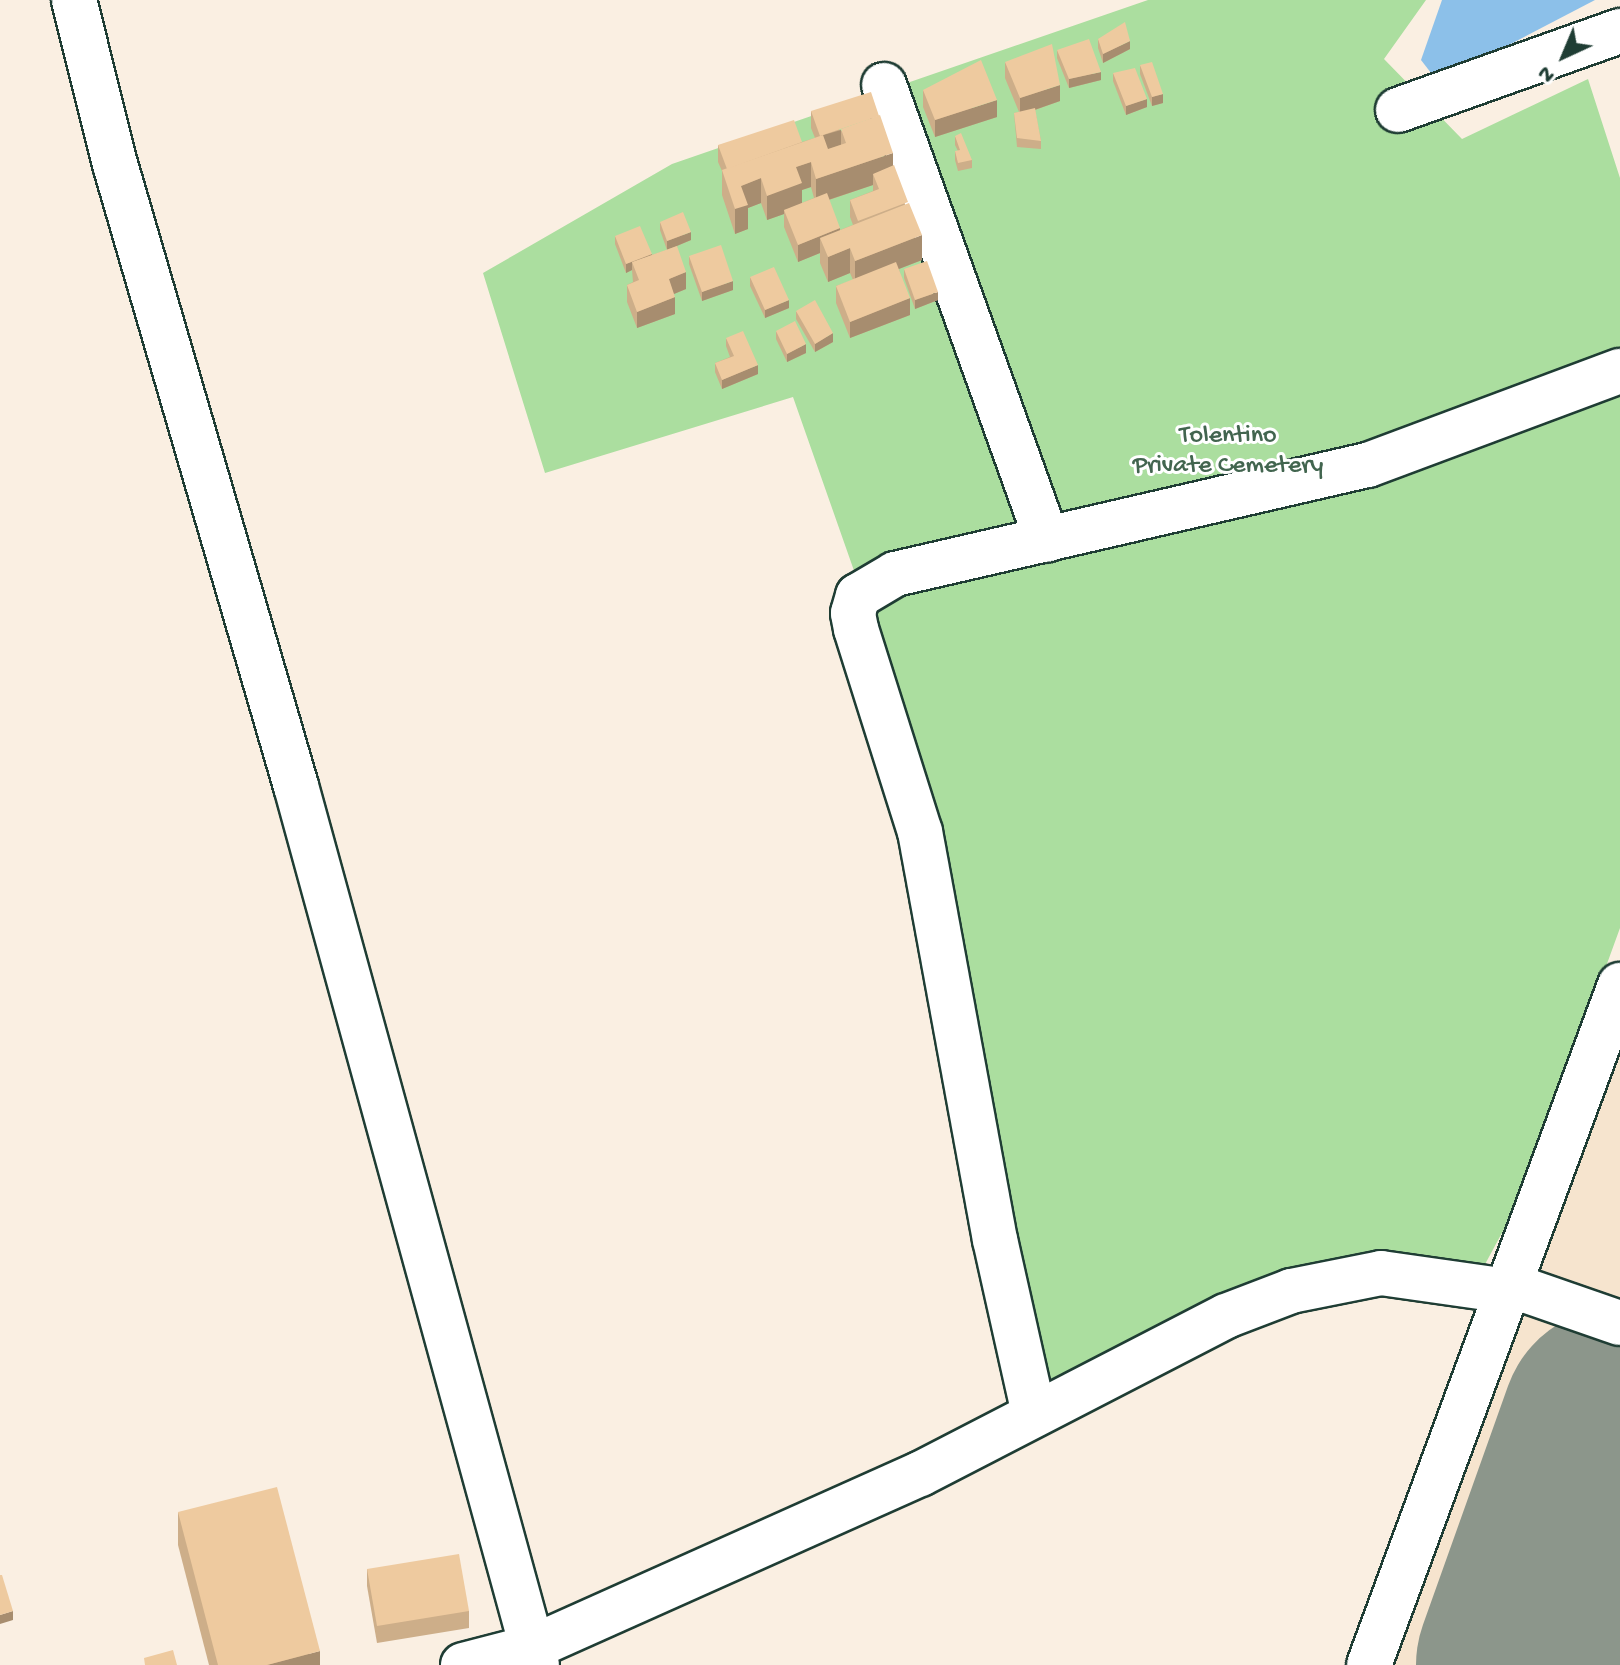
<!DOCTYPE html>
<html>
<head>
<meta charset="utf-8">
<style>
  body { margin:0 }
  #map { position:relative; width:1620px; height:1665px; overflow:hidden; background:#faefe2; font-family:"Gochi Hand",sans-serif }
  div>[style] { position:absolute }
  .built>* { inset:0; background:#f6e4ce }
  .green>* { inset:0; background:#abde9f }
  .water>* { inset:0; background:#8cc0e9 }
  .runway>* { height:238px; margin:-119px; padding:0 119px; transform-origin:119px; border-radius:119px; background:#8c968b }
  .roads { filter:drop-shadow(2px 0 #1f3d34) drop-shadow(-2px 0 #1f3d34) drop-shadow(0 2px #1f3d34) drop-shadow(0 -2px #1f3d34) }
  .minor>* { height:44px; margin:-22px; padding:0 22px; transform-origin:22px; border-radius:22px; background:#fff }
  .wall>* { inset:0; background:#cdae89 }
  .shaded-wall>* { inset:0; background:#a78d6f }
  .building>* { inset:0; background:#eeca9f }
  span { translate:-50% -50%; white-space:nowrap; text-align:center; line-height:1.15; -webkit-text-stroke:6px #fff; paint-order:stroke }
  .park-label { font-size:26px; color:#42654f }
  .north { position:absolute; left:1524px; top:16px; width:80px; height:80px; -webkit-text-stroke:6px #fff; paint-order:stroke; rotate:224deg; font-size:22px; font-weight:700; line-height:32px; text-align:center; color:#1f3d34 }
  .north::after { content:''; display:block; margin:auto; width:28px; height:36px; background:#1f3d34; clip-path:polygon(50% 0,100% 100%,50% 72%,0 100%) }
</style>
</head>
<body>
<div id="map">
  <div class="built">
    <i style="clip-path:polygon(1620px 1023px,1620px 1665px,1389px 1665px)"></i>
  </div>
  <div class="green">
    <i style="clip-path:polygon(1148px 0,1426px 0,1384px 59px,1462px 139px,1588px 79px,1620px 178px,1620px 928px,1524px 1192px,1483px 1268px,1423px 1262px,1051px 1382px,1029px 1361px,937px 807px,793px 397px,545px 473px,483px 273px,672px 164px)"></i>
  </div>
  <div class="water">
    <i style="clip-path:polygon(1442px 0,1595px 0,1438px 82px,1421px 60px)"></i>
  </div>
  <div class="runway">
    <i style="left:1535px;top:1665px;width:254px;rotate:-70.4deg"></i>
  </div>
  <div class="roads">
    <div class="minor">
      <i style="left:74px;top:0;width:169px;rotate:76deg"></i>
      <i style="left:115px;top:164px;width:648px;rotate:73.78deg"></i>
      <i style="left:296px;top:786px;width:911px;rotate:74.67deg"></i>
      <i style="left:884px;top:85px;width:483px;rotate:70.3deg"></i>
      <i style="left:1398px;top:110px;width:236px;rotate:-19.6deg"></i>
      <i style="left:1510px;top:1285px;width:116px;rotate:19.1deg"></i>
      <i style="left:1034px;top:1414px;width:178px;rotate:-102.6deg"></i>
      <i style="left:995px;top:1240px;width:415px;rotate:-100.4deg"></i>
      <i style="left:920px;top:832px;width:213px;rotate:-107.5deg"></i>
      <i style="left:856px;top:629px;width:16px;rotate:-101deg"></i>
      <i style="left:853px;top:613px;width:18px;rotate:-74deg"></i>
      <i style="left:858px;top:596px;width:43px;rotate:-30.7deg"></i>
      <i style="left:895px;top:574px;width:485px;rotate:-13deg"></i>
      <i style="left:1368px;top:465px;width:269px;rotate:-20.5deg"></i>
      <i style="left:463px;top:1665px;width:72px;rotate:-14.4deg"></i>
      <i style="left:533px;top:1647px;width:424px;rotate:-24.1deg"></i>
      <i style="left:920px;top:1474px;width:344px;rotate:-27.3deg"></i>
      <i style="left:1226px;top:1316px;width:70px;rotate:-21deg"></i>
      <i style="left:1291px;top:1291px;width:92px;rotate:-11.3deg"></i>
      <i style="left:1381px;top:1273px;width:128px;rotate:8.1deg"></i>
      <i style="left:1369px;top:1665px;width:725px;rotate:-69.74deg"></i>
    </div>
  </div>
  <div class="wall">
    <i style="clip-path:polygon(1098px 39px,1130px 49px,1103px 63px,1098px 48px)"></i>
    <i style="clip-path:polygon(1057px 50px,1101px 80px,1069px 88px,1057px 58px)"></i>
    <i style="clip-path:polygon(1005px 62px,1060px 101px,1035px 110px,1041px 141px,1041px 149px,1017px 147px,1014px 113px,1019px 112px,1005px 78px)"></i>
    <i style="clip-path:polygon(1140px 65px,1163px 103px,1152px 106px,1140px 74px)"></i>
    <i style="clip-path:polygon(1113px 73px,1147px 107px,1126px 115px,1113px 81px)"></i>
    <i style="clip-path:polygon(923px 90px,997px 117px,935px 137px,923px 107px)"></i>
    <i style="clip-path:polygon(evenodd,811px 111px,893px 165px,922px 260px,899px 269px,910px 315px,850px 338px,836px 303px,836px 286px,853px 280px,850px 273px,828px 282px,820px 263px,820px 253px,798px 262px,784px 227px,784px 214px,767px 220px,761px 203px,748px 208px,748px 229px,735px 234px,722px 195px,722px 171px,718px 162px,718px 145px,802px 142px,815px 138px,811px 128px,811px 111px,873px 185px,873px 191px,850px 200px,850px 217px,853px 225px,840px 230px,829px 200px,873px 185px,811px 111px,811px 187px,814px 198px,802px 203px,802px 190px,811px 187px)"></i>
    <i style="clip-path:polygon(955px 136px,972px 160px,972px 168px,958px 171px,955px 160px,955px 151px,958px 151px,955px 145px)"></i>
    <i style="clip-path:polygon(660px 222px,691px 240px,677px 246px,686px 289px,674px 294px,675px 314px,637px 328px,627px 302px,627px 285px,633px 282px,632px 270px,626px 273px,615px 244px,615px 236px,652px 255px,667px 250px,660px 230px)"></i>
    <i style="clip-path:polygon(689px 256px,733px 290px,702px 301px,689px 264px)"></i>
    <i style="clip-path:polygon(904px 269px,938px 300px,915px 309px,904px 278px)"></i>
    <i style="clip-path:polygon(750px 277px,789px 308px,765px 318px,750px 286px)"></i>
    <i style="clip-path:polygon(796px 311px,833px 342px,815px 352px,796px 319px)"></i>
    <i style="clip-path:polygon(776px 331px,806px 353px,787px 362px,776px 339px)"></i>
    <i style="clip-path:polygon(726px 338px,758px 374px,722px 389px,715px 372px,715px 363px,730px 357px,726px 346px)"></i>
    <i style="clip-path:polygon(178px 1512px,320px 1665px,209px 1665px,178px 1545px)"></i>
    <i style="clip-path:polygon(367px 1569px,469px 1611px,469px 1628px,377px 1643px,367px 1586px)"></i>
  </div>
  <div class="shaded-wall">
    <i style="clip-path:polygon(1130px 41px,1130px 49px,1103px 63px,1103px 54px)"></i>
    <i style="clip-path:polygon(1101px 72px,1101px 80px,1069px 88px,1069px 79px)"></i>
    <i style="clip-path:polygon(1060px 85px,1060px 101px,1020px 115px,1020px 98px)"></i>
    <i style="clip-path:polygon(1163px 94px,1163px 103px,1152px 106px,1152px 97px)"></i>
    <i style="clip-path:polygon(1147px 99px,1147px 107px,1126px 115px,1126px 106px)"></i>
    <i style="clip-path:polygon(997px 100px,997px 117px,935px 137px,935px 120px)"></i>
    <i style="clip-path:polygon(841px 130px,841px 146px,820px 153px,820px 136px)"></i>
    <i style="clip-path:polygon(893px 153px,893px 178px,873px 174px,873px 185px,816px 204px,816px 179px)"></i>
    <i style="clip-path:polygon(811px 162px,811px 187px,802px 190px,802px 208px,784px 210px,784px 214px,767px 220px,767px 196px,796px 167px)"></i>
    <i style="clip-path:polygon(761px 178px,761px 203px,748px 208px,748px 229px,735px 234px,735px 209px,741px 186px)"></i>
    <i style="clip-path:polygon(840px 228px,840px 245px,820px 238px,820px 253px,798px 262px,798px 245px)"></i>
    <i style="clip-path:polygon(691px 232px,691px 240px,667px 250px,667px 241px)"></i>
    <i style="clip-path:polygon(922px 235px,922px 260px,855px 286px,855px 261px)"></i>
    <i style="clip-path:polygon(850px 248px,850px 273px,828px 282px,828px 257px)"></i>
    <i style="clip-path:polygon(652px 254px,652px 262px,632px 262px,632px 270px,626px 273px,626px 264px)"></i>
    <i style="clip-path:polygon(686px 272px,686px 289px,669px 296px,669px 279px)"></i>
    <i style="clip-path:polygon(733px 281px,733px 290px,702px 301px,702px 292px)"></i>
    <i style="clip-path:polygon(938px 292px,938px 300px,915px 309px,915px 300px)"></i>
    <i style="clip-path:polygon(675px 297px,675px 314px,637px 328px,637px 312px)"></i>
    <i style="clip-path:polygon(910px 298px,910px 315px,850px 338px,850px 322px)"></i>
    <i style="clip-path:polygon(789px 300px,789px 308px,765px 318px,765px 310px)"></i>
    <i style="clip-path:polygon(833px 333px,833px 342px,815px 352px,815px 344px)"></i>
    <i style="clip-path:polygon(806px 344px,806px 353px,787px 362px,787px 354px)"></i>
    <i style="clip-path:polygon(758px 365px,758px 374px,722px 389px,722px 380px)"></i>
    <i style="clip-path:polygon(13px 1611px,13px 1620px,0 1624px,0 1615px)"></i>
    <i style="clip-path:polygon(320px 1651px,320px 1665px,267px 1665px)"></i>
  </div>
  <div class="building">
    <i style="clip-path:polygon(1125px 22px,1130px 41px,1103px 54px,1098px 39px)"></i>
    <i style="clip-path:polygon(1089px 39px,1101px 72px,1069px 79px,1057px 50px)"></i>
    <i style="clip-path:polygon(1052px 44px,1060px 85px,1020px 98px,1005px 62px)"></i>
    <i style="clip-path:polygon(981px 60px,997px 100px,935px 120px,923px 90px)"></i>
    <i style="clip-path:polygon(1152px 62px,1163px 94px,1152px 97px,1140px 65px)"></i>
    <i style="clip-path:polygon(1135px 68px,1147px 99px,1126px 106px,1113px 73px)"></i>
    <i style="clip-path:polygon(871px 92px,879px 116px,820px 136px,811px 111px)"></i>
    <i style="clip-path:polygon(1035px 108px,1041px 141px,1017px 138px,1014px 113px)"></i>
    <i style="clip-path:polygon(880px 115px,893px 153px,816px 179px,811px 162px,796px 167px,802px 183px,767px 196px,761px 178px,741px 186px,748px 205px,735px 209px,722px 170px,823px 135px,828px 149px,846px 143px,841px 129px)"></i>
    <i style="clip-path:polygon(794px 120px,802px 142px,727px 169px,718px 145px)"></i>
    <i style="clip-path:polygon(961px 133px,972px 160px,958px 163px,955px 151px,960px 150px,955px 136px)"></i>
    <i style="clip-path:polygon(894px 165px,908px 202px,858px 221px,850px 200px,879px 189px,873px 174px)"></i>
    <i style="clip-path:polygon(827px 193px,840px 228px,798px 245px,784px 210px)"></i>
    <i style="clip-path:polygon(909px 203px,922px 235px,855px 261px,850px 248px,828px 257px,820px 238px)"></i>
    <i style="clip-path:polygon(683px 212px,691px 232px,667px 241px,660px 222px)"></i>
    <i style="clip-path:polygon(640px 226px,652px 254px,626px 264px,615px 236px)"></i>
    <i style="clip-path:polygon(721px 245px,733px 281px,702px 292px,689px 256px)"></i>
    <i style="clip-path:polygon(677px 246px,686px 272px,669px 279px,675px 297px,637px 312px,627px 285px,639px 280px,632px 262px)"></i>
    <i style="clip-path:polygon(927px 261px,938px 292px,915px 300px,904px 269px)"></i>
    <i style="clip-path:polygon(896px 262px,910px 298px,850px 322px,836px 286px)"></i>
    <i style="clip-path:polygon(774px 267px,789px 300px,765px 310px,750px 277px)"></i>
    <i style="clip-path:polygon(815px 300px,833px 333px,815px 344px,796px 311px)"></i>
    <i style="clip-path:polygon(795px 321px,806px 344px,787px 354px,776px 331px)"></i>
    <i style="clip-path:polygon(743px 331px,758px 365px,722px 380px,715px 363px,734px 356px,726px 338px)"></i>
    <i style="clip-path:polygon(277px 1487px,320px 1651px,267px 1665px,218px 1665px,178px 1512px)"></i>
    <i style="clip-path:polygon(459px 1554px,469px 1611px,377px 1626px,367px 1569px)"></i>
    <i style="clip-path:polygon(0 1575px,2px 1575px,13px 1611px,0 1615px)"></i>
    <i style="clip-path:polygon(173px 1650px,177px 1665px,145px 1665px,144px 1658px)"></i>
  </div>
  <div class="park-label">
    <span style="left:1228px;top:452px">Tolentino<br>Private Cemetery</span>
  </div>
  <div class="north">N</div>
</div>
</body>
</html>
